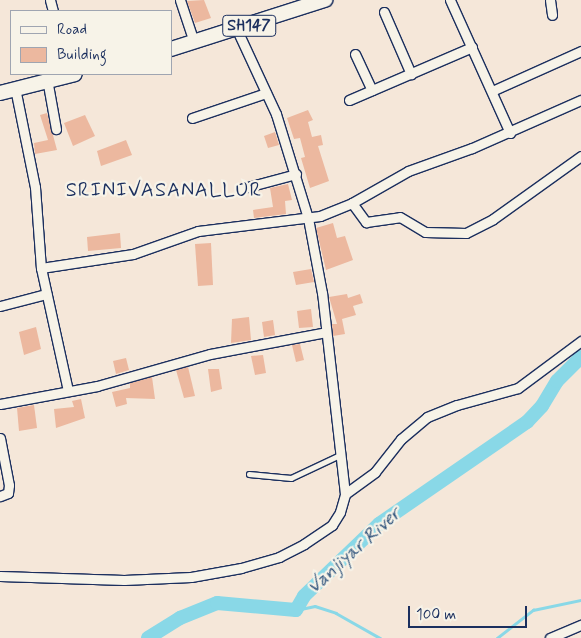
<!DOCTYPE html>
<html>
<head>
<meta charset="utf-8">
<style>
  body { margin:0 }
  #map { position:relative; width:581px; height:638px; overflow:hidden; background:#f5e7d9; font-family:Mynerve,sans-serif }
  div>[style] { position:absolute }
  .stream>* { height:2.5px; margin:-1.25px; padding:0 1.25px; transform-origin:1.25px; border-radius:1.25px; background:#89d8e7 }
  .river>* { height:14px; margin:-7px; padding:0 7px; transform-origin:7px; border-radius:7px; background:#89d8e7 }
  .building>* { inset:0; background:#ecb89f }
  .roads { filter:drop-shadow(1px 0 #1b2f5e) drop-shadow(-1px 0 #1b2f5e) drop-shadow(0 1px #1b2f5e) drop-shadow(0 -1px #1b2f5e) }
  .lane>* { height:4.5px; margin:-2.25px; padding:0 2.25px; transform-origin:2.25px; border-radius:2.25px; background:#f7f3e8 }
  .street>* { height:9px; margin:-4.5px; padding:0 4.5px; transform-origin:4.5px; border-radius:4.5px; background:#f7f3e8 }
  .primary>* { height:14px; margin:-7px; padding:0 7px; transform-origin:7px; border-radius:7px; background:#f7f3e8 }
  span { translate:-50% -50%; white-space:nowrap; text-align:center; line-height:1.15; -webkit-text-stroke:4.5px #f7f3e8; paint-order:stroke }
  .shield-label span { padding:1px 4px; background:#f7f3e8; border:1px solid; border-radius:4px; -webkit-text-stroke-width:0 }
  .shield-label { font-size:16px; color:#1b2f5e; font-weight:700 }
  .water-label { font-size:19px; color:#365980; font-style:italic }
  .quarter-label { font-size:20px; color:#1b2f5e; letter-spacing:1px }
  .legend { position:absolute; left:10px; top:10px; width:162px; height:65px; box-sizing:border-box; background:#f7f3e8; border:1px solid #9fa5b1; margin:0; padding:6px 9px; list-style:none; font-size:15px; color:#1b2f5e }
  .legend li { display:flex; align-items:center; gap:10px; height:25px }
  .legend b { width:25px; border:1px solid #9fa5b1 }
  .scale { position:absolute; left:408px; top:606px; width:119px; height:22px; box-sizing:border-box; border:2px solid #1b2f5e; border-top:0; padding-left:6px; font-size:15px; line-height:18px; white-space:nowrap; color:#1b2f5e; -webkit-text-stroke:4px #f7f3e8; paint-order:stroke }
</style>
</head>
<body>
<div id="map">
  <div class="stream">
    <i style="left:296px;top:610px;width:19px;rotate:-12deg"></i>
    <i style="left:315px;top:606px;width:22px;rotate:18deg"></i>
    <i style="left:336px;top:613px;width:51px;rotate:29.6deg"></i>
    <i style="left:497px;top:638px;width:46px;rotate:-37.9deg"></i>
    <i style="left:533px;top:610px;width:49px;rotate:-11.8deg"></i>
  </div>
  <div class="river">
    <i style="left:148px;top:638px;width:38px;rotate:-32deg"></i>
    <i style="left:180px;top:618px;width:40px;rotate:-22deg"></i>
    <i style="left:217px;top:603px;width:79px;rotate:5.1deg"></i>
    <i style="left:296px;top:610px;width:16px;rotate:-60deg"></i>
    <i style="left:304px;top:596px;width:104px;rotate:-43.8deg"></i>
    <i style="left:379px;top:524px;width:180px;rotate:-34.6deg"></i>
    <i style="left:527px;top:422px;width:22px;rotate:-47deg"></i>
    <i style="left:542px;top:406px;width:29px;rotate:-59deg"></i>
    <i style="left:557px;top:381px;width:34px;rotate:-45deg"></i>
  </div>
  <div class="building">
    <i style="clip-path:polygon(204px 0,211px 18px,195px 23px,187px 1px)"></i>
    <i style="clip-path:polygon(308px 110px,313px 120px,308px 122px,312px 137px,321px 135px,323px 145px,318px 146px,329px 181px,310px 188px,301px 158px,305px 157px,300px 138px,294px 139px,287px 118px)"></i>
    <i style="clip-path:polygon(47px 113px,57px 150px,35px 154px,34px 143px,48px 140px,40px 115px)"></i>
    <i style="clip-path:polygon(85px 115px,95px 136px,73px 146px,64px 123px)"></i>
    <i style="clip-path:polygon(275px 132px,279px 145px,268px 148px,264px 136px)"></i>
    <i style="clip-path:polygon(126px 140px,132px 155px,101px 166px,97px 151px)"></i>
    <i style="clip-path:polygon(288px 184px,292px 200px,285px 201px,286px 214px,254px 218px,253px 210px,273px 207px,270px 188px)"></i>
    <i style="clip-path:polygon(333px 223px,337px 238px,345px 236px,353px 260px,326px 270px,316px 228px)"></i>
    <i style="clip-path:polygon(120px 233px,121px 248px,88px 251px,87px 237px)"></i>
    <i style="clip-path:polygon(211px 243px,213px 285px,198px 286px,195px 244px)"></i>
    <i style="clip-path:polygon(311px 269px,314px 282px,296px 285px,293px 272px)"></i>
    <i style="clip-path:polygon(347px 294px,348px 298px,360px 294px,363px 303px,353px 306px,356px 315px,342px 319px,345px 334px,333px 336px,332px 324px,337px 324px,329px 297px)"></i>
    <i style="clip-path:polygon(311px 309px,313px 327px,299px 328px,297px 311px)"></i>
    <i style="clip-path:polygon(249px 317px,251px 340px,231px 343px,232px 319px)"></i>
    <i style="clip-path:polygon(273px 320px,275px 335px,264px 337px,262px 322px)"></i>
    <i style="clip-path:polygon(36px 327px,41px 349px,24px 355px,19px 332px)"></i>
    <i style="clip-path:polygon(300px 344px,304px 360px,296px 362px,292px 345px)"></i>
    <i style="clip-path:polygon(263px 355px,266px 373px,255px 375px,251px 356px)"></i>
    <i style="clip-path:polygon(126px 358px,129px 370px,116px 374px,113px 361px)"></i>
    <i style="clip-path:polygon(188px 367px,195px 396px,184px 398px,176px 370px)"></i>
    <i style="clip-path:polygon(208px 369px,219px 369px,222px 389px,211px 392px)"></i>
    <i style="clip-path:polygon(152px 377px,155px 399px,126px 398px,127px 404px,116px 407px,112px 392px,130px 388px,130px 383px)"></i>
    <i style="clip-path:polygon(81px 399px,85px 418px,56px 428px,54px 409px,74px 407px,72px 401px)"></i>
    <i style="clip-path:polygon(34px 405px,37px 428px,19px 431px,17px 408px)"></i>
  </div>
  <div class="roads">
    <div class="lane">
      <i style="left:249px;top:474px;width:42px;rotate:5.4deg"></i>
      <i style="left:291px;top:478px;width:54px;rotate:-25.1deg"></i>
    </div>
    <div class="street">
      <i style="left:50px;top:0;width:11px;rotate:75deg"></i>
      <i style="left:180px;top:0;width:44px;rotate:71.6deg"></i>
      <i style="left:450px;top:0;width:146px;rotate:65.7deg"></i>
      <i style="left:550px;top:0;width:15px;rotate:82deg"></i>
      <i style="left:384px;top:12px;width:68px;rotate:66.5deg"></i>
      <i style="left:355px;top:54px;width:40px;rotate:65deg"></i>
      <i style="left:47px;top:79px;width:51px;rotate:79.8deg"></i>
      <i style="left:15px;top:88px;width:101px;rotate:78.6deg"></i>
      <i style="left:35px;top:187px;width:81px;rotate:85.8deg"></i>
      <i style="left:41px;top:268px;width:126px;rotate:77.6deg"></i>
      <i style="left:492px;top:91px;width:98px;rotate:-24.2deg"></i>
      <i style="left:349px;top:100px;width:134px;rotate:-23.3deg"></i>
      <i style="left:192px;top:118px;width:78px;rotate:-18.7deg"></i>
      <i style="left:240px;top:189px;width:58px;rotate:-15deg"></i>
      <i style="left:352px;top:203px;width:24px;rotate:54deg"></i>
      <i style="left:366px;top:222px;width:34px;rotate:-8deg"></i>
      <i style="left:400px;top:217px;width:29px;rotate:31deg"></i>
      <i style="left:425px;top:232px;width:41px;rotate:1.4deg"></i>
      <i style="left:466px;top:233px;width:30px;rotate:-27deg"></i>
      <i style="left:493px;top:219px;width:108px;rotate:-35.6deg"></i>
      <i style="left:41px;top:268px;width:93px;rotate:-8.7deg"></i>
      <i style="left:133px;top:254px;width:69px;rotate:-19.5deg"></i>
      <i style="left:198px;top:231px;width:123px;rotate:-7deg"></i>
      <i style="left:320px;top:216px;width:35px;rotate:-22deg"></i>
      <i style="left:352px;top:203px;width:64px;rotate:-29.7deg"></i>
      <i style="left:408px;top:171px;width:68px;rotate:-19.8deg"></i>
      <i style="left:472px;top:148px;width:119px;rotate:-23.8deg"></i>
      <i style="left:0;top:306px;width:48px;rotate:-14.6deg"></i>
      <i style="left:0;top:404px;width:99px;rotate:-10.5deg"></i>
      <i style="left:97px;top:386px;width:117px;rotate:-15.8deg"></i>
      <i style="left:210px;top:354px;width:118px;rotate:-10.7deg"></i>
      <i style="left:0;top:438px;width:48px;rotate:79.2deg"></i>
      <i style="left:9px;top:485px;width:8px;rotate:97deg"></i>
      <i style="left:8px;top:493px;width:9px;rotate:159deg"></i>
      <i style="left:345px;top:494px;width:37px;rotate:-36deg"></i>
      <i style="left:375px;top:472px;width:42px;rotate:-51.8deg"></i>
      <i style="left:401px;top:439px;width:34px;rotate:-40deg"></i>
      <i style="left:427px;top:417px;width:32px;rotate:-22deg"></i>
      <i style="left:457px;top:405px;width:63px;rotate:-15.6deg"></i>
      <i style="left:518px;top:388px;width:79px;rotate:-36.7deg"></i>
      <i style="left:0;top:576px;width:124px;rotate:1.8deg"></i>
      <i style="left:124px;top:580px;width:67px;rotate:-2.6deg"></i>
      <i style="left:191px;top:577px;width:51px;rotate:-10.2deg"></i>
      <i style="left:241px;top:568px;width:40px;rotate:-16deg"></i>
      <i style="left:279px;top:557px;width:28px;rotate:-27deg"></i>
      <i style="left:304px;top:544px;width:34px;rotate:-34deg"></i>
      <i style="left:332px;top:525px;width:15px;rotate:-58deg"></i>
      <i style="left:340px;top:512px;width:19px;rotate:-74deg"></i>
      <i style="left:345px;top:494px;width:202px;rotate:-96.5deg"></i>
      <i style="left:322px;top:293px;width:76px;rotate:-100.6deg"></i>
      <i style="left:308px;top:218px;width:109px;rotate:-107.1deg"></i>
      <i style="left:276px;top:114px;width:93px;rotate:-114.9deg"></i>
      <i style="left:550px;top:638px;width:34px;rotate:-23deg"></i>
    </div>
    <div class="primary">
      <i style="left:171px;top:49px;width:162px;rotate:-17.7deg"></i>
      <i style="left:0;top:93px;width:77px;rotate:-14.2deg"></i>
    </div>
  </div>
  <div class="shield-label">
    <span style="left:249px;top:26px">SH147</span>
  </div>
  <div class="water-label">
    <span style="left:354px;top:551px;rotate:-42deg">Vanjiyar River</span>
  </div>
  <div class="quarter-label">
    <span style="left:164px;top:190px">SRINIVASANALLUR</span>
  </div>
  <ul class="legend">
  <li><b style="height:6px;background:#f7f3e8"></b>Road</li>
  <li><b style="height:14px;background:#ecb89f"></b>Building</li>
  </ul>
  <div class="scale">100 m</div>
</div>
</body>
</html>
